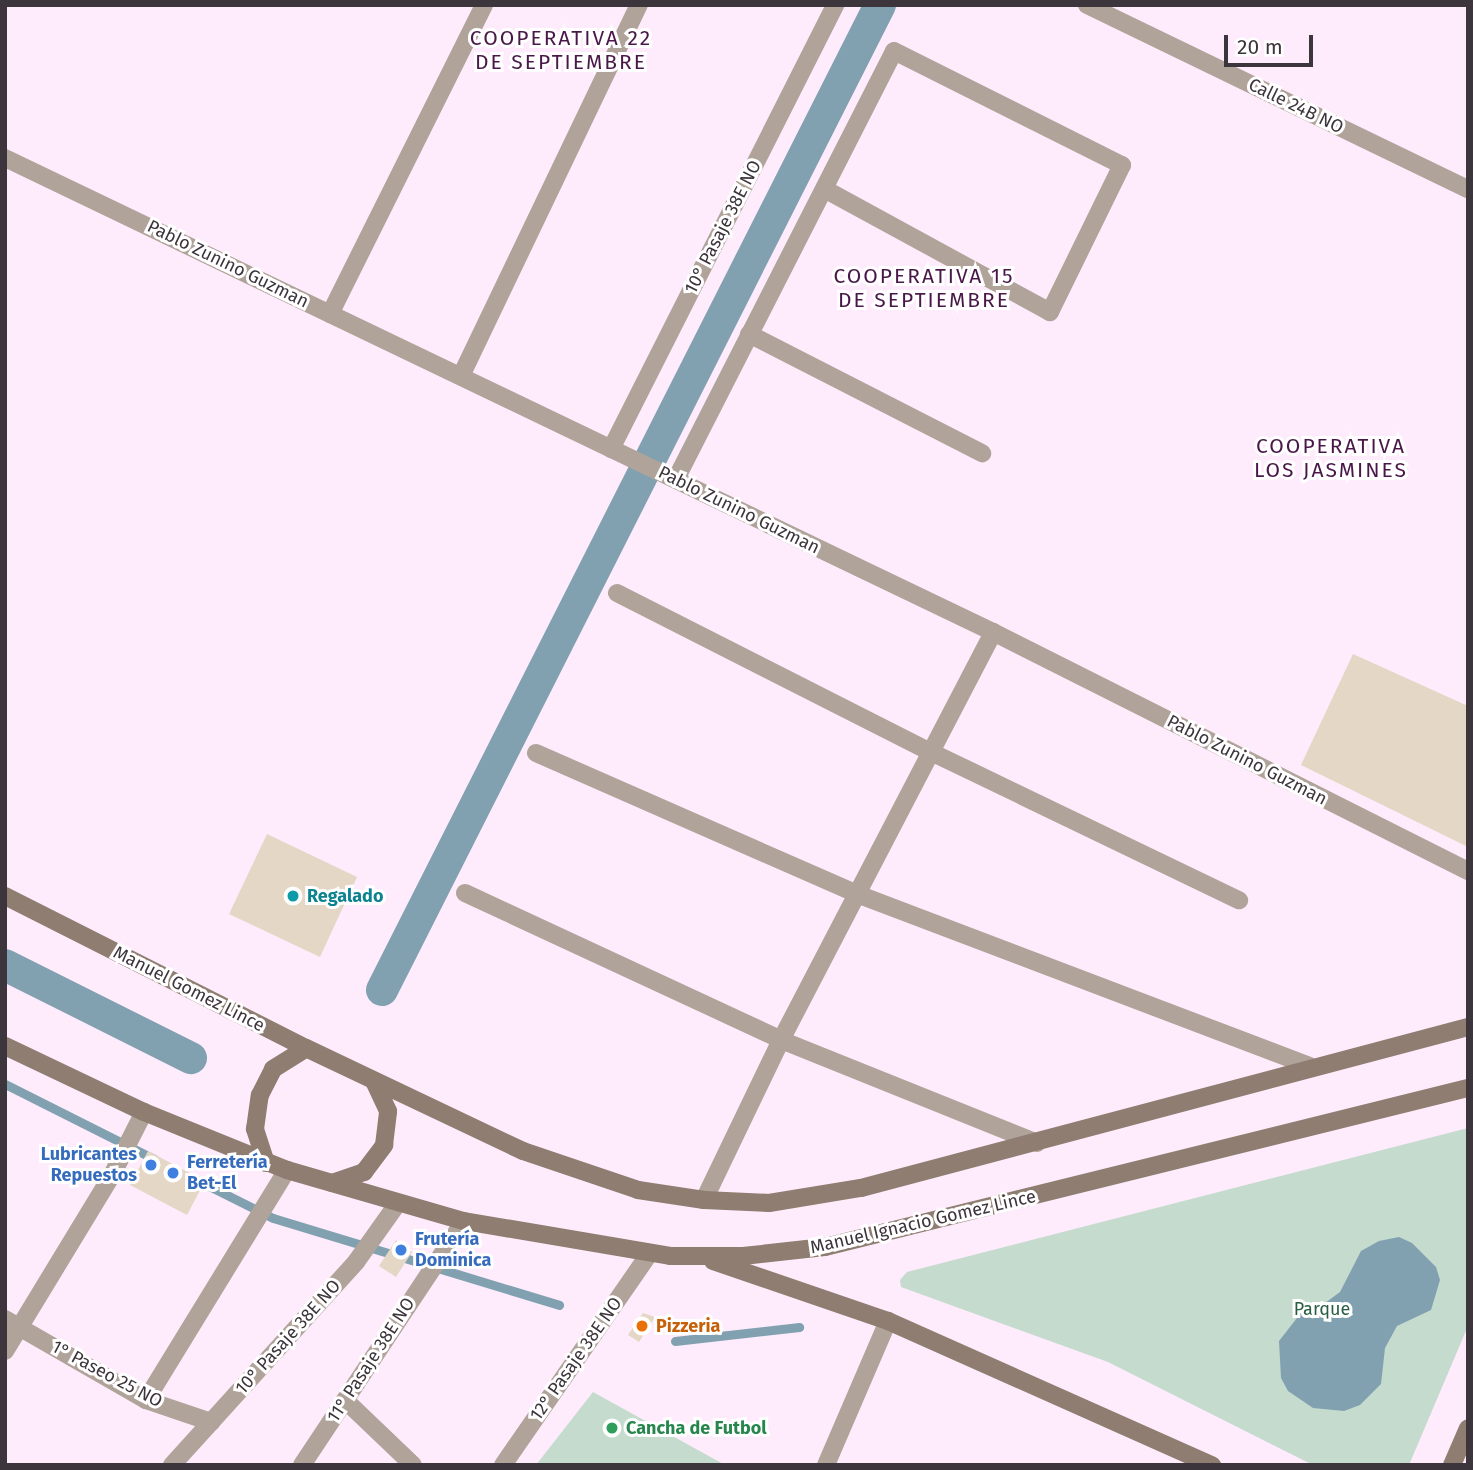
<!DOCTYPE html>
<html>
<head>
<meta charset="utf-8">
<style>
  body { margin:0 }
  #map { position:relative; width:1473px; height:1470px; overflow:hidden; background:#feecfc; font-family:"Fira Sans",sans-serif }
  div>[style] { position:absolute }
  .green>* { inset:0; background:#c4dbcd }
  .water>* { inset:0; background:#81a1b1 }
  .stream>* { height:9px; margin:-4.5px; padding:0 4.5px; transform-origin:4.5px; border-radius:4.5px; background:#81a1b1 }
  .canal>* { height:32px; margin:-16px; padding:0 16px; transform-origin:16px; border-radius:16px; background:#81a1b1 }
  .building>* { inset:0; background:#e4d7c6 }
  .street>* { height:18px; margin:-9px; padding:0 9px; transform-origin:9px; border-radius:9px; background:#afa39a }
  .secondary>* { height:18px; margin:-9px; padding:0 9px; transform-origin:9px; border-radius:9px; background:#8e7d70 }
  .dots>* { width:19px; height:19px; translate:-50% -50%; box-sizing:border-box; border:4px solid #fff; border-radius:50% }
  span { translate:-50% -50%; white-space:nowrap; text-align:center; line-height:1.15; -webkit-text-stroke:6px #fff; paint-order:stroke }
  .street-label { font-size:18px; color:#3c353b }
  .culture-label { font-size:18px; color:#0d838f; font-weight:700 }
  .left { translate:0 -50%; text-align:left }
  .shop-label { font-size:18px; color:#366cbe; font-weight:700 }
  .right { translate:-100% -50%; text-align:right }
  .park-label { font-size:18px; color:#295e43 }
  .food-label { font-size:18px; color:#c56008; font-weight:700 }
  .leisure-label { font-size:18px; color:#27864d; font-weight:700 }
  .quarter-label { font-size:21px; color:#491848; letter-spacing:2px }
  .frame { position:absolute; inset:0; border:7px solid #3c353b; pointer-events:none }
  .scale { position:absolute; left:1224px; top:35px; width:89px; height:32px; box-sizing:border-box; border:4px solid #3c353b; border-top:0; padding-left:9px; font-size:21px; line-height:24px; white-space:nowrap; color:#3c353b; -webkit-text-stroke:5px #fff; paint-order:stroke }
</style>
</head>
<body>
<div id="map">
  <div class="green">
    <i style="clip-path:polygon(1468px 1128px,1468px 1326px,1409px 1465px,1313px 1465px,1108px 1362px,901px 1287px,900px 1280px,907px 1272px)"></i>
    <i style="clip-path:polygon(593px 1392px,725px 1465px,536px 1465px)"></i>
  </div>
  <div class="water">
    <i style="clip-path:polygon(1399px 1237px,1412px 1243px,1436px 1267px,1440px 1280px,1431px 1310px,1397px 1326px,1385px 1348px,1381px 1384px,1360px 1405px,1344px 1411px,1313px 1408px,1288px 1391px,1281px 1378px,1279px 1341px,1304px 1309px,1321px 1306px,1340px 1292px,1361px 1251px,1379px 1241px)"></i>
  </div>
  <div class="stream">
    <i style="left:5px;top:1084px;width:167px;rotate:26.7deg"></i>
    <i style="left:195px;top:1179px;width:87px;rotate:26.6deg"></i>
    <i style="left:273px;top:1218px;width:299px;rotate:16.9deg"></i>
    <i style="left:675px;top:1341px;width:125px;rotate:-6.4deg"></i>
  </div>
  <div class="canal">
    <i style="left:5px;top:965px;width:208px;rotate:26.6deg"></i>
    <i style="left:382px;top:990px;width:1104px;rotate:-63.18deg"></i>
  </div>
  <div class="building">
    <i style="clip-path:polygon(1353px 654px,1468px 706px,1468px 847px,1301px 765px)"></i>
    <i style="clip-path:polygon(267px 834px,357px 877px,320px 957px,229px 914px)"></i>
    <i style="clip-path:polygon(148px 1151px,205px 1181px,187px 1215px,130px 1185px)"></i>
    <i style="clip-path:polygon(396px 1240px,412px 1252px,396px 1277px,379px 1266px)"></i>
    <i style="clip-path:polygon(643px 1313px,655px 1317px,639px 1342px,628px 1335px)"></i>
  </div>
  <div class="street">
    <i style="left:1087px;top:5px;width:423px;rotate:25.8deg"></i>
    <i style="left:5px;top:158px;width:1096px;rotate:25.63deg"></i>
    <i style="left:993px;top:632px;width:532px;rotate:26.71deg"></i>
    <i style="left:330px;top:314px;width:345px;rotate:-63.5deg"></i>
    <i style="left:749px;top:334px;width:262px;rotate:27.1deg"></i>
    <i style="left:461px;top:376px;width:411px;rotate:-64.4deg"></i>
    <i style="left:611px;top:449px;width:497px;rotate:-63.2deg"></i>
    <i style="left:676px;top:479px;width:480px;rotate:-63deg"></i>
    <i style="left:894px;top:51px;width:255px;rotate:26.6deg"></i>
    <i style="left:1122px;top:165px;width:164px;rotate:116.1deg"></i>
    <i style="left:1050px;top:312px;width:257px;rotate:-151.4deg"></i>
    <i style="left:617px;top:593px;width:352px;rotate:26.9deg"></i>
    <i style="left:931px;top:752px;width:342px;rotate:25.7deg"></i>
    <i style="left:536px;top:753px;width:351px;rotate:23.7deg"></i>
    <i style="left:857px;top:894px;width:484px;rotate:20.8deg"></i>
    <i style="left:465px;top:893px;width:349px;rotate:24.9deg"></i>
    <i style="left:781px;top:1040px;width:276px;rotate:21.9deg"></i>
    <i style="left:704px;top:1200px;width:178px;rotate:-64.3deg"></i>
    <i style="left:781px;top:1040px;width:460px;rotate:-62.5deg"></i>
    <i style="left:5px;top:1319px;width:163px;rotate:29.9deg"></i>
    <i style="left:146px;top:1400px;width:69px;rotate:18.7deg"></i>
    <i style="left:5px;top:1351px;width:204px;rotate:-58.7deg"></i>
    <i style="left:111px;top:1177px;width:73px;rotate:-63.1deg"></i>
    <i style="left:146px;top:1400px;width:270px;rotate:-58.5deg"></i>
    <i style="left:345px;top:1400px;width:94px;rotate:43.7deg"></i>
    <i style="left:172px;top:1465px;width:274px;rotate:-47.8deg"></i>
    <i style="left:356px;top:1262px;width:72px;rotate:-54.6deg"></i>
    <i style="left:302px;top:1465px;width:293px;rotate:-56.4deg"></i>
    <i style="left:503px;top:1465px;width:257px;rotate:-55.3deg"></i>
    <i style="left:826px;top:1465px;width:157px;rotate:-66.7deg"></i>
  </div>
  <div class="secondary">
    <i style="left:5px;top:896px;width:337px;rotate:26.8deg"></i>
    <i style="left:306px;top:1048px;width:240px;rotate:25.4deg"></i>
    <i style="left:523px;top:1151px;width:121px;rotate:18.7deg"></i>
    <i style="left:638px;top:1190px;width:67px;rotate:8.6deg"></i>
    <i style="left:704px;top:1200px;width:65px;rotate:2.6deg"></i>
    <i style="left:769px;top:1203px;width:93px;rotate:-9.3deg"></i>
    <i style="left:861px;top:1188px;width:628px;rotate:-14.86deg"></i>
    <i style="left:5px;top:1046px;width:154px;rotate:25.4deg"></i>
    <i style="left:144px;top:1112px;width:154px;rotate:22.1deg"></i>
    <i style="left:287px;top:1170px;width:184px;rotate:16.1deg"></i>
    <i style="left:464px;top:1221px;width:209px;rotate:9.6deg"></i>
    <i style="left:670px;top:1256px;width:73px"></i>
    <i style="left:743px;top:1256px;width:82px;rotate:-6.3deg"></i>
    <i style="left:825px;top:1247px;width:662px;rotate:-13.89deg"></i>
    <i style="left:266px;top:1163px;width:36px;rotate:-108deg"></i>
    <i style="left:255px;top:1129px;width:34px;rotate:-82deg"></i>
    <i style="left:260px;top:1095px;width:29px;rotate:-63deg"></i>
    <i style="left:273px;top:1069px;width:39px;rotate:-32deg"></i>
    <i style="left:332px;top:1183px;width:34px;rotate:-19deg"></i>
    <i style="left:364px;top:1172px;width:34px;rotate:-53deg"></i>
    <i style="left:384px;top:1145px;width:34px;rotate:-83deg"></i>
    <i style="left:388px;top:1111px;width:33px;rotate:-115deg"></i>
    <i style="left:713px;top:1261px;width:185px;rotate:18.9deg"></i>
    <i style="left:888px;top:1321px;width:355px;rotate:24deg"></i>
    <i style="left:1452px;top:1465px;width:40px;rotate:-66.6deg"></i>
  </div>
  <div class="dots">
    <i style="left:293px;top:896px;background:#0f9aa8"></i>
    <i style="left:151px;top:1165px;background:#3f7fe0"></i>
    <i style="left:173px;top:1173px;background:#3f7fe0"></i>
    <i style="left:401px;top:1250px;background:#3f7fe0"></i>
    <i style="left:642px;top:1326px;background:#e8710a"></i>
    <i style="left:612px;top:1428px;background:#2e9e5b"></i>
  </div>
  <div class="street-label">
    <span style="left:1296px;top:106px;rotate:26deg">Calle 24B NO</span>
    <span style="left:723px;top:227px;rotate:-63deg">10° Pasaje 38E NO</span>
    <span style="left:228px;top:264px;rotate:26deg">Pablo Zunino Guzman</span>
    <span style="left:739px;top:510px;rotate:26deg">Pablo Zunino Guzman</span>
    <span style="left:1247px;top:760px;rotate:27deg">Pablo Zunino Guzman</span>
    <span style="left:189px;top:989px;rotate:27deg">Manuel Gomez Lince</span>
    <span style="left:923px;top:1222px;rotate:-13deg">Manuel Ignacio Gomez Lince</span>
    <span style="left:288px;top:1337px;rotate:-48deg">10° Pasaje 38E NO</span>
    <span style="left:576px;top:1359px;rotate:-55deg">12° Pasaje 38E NO</span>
    <span style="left:371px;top:1360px;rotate:-57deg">11° Pasaje 38E NO</span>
    <span style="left:107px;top:1374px;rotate:28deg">1° Paseo 25 NO</span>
  </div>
  <div class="culture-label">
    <span class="left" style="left:307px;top:896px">Regalado</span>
  </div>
  <div class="shop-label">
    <span class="right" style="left:137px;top:1165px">Lubricantes<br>Repuestos</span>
    <span class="left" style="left:187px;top:1173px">Ferretería<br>Bet-El</span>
    <span class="left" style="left:415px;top:1250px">Frutería<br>Dominica</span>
  </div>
  <div class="park-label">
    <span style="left:1322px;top:1309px">Parque</span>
  </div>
  <div class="food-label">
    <span class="left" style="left:656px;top:1326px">Pizzeria</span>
  </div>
  <div class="leisure-label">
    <span class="left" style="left:626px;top:1428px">Cancha de Futbol</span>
  </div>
  <div class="quarter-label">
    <span style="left:561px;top:50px">COOPERATIVA 22<br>DE SEPTIEMBRE</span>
    <span style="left:924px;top:288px">COOPERATIVA 15<br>DE SEPTIEMBRE</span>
    <span style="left:1331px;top:458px">COOPERATIVA<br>LOS JASMINES</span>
  </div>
  <div class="frame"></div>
  <div class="scale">20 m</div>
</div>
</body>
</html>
